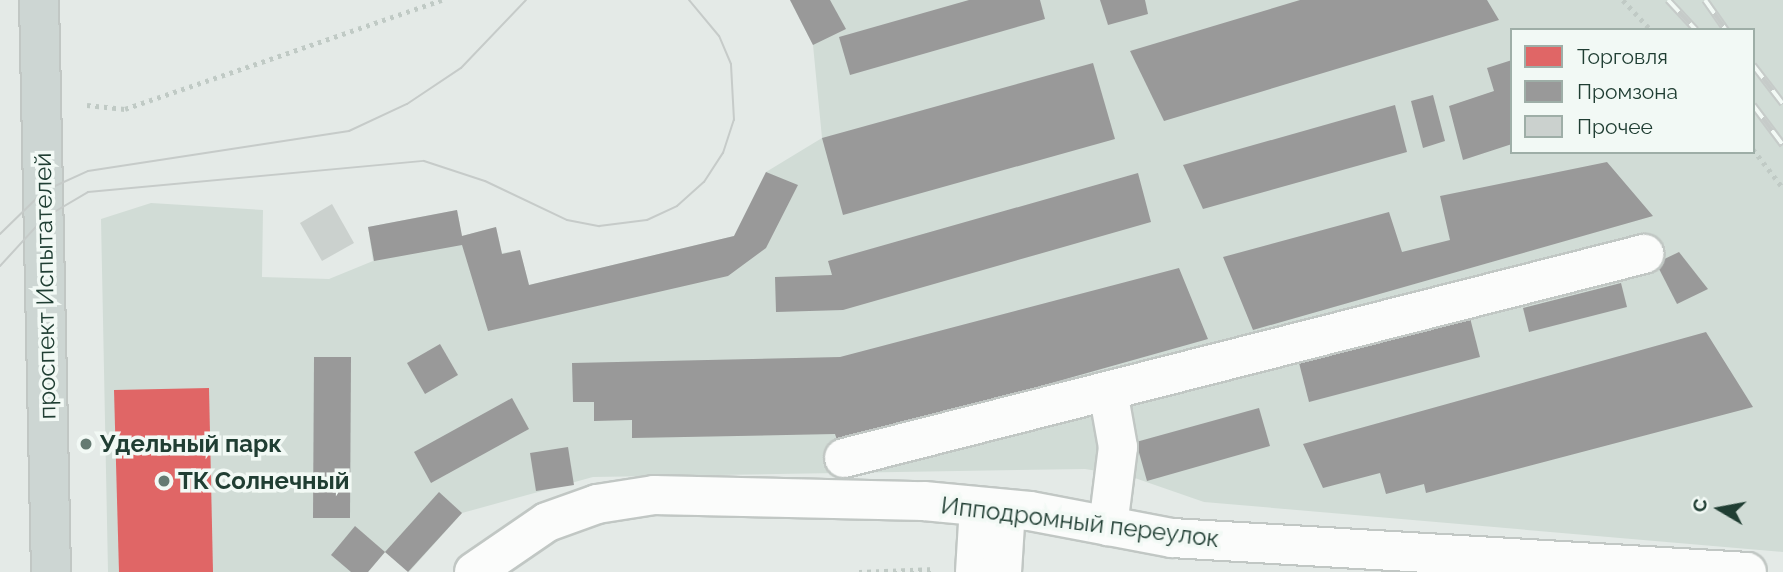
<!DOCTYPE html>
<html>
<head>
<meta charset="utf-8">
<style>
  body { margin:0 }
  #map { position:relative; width:1783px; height:572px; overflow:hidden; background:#e4eae7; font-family:Raleway,sans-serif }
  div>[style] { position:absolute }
  .built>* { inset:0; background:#d1dcd6 }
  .shops>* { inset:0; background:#e06666 }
  .industry>* { inset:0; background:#999 }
  .building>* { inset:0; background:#cbd1ce }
  .path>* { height:4.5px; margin-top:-2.25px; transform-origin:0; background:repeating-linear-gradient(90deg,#c0cac5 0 3.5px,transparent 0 8.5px) }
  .roads { filter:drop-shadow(2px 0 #c1c7c4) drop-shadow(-2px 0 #c1c7c4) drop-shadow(0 2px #c1c7c4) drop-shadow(0 -2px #c1c7c4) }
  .minor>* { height:38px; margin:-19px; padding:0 19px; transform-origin:19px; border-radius:19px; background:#fbfcfb }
  .major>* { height:38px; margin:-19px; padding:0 19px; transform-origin:19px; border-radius:19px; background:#cdd6d3 }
  .tram>* { height:2px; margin:-1px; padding:0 1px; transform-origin:1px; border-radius:1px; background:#c6cbc9 }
  .rail>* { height:8px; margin-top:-4px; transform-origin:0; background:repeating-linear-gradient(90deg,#f2f9f5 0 16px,#c6cbc9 0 32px); box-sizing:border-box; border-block:2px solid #c6cbc9 }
  .dots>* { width:19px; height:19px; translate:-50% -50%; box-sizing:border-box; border:4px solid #f2f9f5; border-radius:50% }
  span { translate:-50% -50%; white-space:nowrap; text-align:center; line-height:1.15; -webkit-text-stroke:7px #f2f9f5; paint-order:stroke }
  .street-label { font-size:24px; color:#203e33 }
  .poi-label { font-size:24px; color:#203e33; font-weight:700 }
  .left { translate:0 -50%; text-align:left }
  .legend { position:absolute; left:1510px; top:28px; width:245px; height:126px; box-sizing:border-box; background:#f2f9f5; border:2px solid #9eaea7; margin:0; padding:9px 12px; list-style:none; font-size:21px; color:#203e33 }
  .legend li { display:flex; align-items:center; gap:14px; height:35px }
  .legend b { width:35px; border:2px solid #9eaea7 }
  .north { position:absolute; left:1685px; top:474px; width:70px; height:70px; -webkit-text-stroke:5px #f2f9f5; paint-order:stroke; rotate:280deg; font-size:19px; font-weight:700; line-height:28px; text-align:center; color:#203e33 }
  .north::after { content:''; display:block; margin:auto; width:24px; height:32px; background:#203e33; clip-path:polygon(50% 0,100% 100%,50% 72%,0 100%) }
</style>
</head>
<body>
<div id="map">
  <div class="built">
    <i style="clip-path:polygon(evenodd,790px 0,1783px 0,1783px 552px,1204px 502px,1129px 476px,1085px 469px,593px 477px,462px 513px,409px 572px,385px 552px,368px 572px,108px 572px,101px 219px,151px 203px,263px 210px,262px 277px,329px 279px,373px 261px,368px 227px,457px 210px,462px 236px,496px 227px,502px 253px,520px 250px,529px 285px,734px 236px,766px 172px,822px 138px,813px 45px,790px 0,1512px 30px,1753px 30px,1753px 152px,1512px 152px,1512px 30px)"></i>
  </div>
  <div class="shops">
    <i style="clip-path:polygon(209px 388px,213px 572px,119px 572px,114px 390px)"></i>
  </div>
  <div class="industry">
    <i style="clip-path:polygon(790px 0,830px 0,846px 29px,813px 45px)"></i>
    <i style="clip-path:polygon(969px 0,1040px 0,1045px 19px,850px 75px,839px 37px)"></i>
    <i style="clip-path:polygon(1100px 0,1145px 0,1148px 14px,1108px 25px)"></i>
    <i style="clip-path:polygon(1300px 0,1487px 0,1499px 20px,1164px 121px,1130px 51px)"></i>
    <i style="clip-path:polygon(1512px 60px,1512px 144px,1463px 160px,1449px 106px,1494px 91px,1487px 68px)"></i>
    <i style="clip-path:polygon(1093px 63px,1115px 139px,843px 215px,822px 138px)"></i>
    <i style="clip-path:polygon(1433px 95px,1445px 141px,1423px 148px,1411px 101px)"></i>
    <i style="clip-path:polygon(1395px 105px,1407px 152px,1203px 209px,1183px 165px)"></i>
    <i style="clip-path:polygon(1607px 162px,1653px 216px,1253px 330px,1223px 257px,1389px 212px,1402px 252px,1450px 240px,1440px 196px)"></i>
    <i style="clip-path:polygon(766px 172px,798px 185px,766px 248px,728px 276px,488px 331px,462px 245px,374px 261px,368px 227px,457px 210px,462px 236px,496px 227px,502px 254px,520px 250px,529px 285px,734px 236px)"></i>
    <i style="clip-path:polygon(1138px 173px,1151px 222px,843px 310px,776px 312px,775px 277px,832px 275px,828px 261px)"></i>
    <i style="clip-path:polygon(1679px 252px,1708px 289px,1677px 304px,1656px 263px)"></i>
    <i style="clip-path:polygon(1179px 268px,1208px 339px,838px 443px,835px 434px,632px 438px,632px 420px,594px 421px,594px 402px,573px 402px,572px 363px,840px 357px)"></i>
    <i style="clip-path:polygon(1621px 283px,1627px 307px,1529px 332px,1523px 308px)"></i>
    <i style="clip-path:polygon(1469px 314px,1480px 357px,1309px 402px,1298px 359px)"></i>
    <i style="clip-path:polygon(1706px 332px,1753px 407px,1426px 493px,1424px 484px,1386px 494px,1380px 473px,1323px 488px,1303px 444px)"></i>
    <i style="clip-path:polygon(440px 344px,458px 375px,425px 394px,407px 363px)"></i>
    <i style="clip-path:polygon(314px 357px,351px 357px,350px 518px,313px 518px)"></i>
    <i style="clip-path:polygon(512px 398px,529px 429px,431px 483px,414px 452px)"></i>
    <i style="clip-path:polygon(1259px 408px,1270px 446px,1147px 481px,1136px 442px)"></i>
    <i style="clip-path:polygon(568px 447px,574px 485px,536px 491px,530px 453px)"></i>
    <i style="clip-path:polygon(439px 492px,462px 513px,408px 572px,385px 552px)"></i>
    <i style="clip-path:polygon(355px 526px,385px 552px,368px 572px,351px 572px,331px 555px)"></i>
  </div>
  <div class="building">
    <i style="clip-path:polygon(332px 204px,354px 243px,322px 261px,300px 223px)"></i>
  </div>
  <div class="path">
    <i style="left:1623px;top:0;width:41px;rotate:47deg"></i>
    <i style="left:87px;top:105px;width:38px;rotate:6deg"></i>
    <i style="left:125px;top:109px;width:335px;rotate:-19deg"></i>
    <i style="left:1753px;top:149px;width:49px;rotate:52.4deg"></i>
    <i style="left:859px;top:572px;width:76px;rotate:-2.3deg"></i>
  </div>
  <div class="roads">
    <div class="minor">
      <i style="left:1108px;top:391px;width:57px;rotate:79.9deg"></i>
      <i style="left:1118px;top:447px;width:80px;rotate:97.2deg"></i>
      <i style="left:844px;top:458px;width:826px;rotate:-14.31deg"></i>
      <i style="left:474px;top:572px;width:88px;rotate:-34.4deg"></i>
      <i style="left:547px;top:522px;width:53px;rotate:-19.8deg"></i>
      <i style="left:597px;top:504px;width:58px;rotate:-9deg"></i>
      <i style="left:654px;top:495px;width:270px;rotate:1.3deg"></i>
      <i style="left:924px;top:501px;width:106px;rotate:5.4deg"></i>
      <i style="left:1030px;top:511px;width:145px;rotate:10.8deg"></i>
      <i style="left:1172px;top:538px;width:576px;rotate:3.38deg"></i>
      <i style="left:975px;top:572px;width:65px;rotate:-86.5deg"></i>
      <i style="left:1002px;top:572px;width:63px;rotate:-86.4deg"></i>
    </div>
    <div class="major">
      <i style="left:39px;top:0;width:572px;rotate:88.8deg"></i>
    </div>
  </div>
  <div class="tram">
    <i style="left:0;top:234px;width:62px;rotate:-44.3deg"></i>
    <i style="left:44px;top:191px;width:48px;rotate:-24.4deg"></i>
    <i style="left:88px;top:171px;width:264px;rotate:-8.7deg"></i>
    <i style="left:349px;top:131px;width:64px;rotate:-25deg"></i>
    <i style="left:407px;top:104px;width:65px;rotate:-33.7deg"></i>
    <i style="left:461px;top:68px;width:94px;rotate:-46.3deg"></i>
    <i style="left:0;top:266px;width:65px;rotate:-47.5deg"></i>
    <i style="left:44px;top:218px;width:51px;rotate:-30.6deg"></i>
    <i style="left:88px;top:192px;width:337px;rotate:-5.3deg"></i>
    <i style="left:424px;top:161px;width:64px;rotate:18.2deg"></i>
    <i style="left:485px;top:181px;width:91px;rotate:25.4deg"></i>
    <i style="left:567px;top:220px;width:33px;rotate:11deg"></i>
    <i style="left:599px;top:226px;width:48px;rotate:-7.1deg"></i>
    <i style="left:647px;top:220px;width:33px;rotate:-25deg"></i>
    <i style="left:677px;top:206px;width:36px;rotate:-42deg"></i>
    <i style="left:704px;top:182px;width:35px;rotate:-57deg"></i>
    <i style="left:723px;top:153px;width:35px;rotate:-72deg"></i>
    <i style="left:734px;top:120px;width:56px;rotate:-93.1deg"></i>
    <i style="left:731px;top:64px;width:30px;rotate:-113deg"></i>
    <i style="left:719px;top:36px;width:47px;rotate:-129.8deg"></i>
  </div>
  <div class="rail">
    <i style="left:1668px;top:0;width:41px;rotate:47deg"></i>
    <i style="left:1705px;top:0;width:37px;rotate:55deg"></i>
    <i style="left:1753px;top:65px;width:49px;rotate:52.4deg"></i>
    <i style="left:1753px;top:105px;width:50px;rotate:53.1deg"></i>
  </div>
  <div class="dots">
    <i style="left:86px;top:444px;background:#657a72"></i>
    <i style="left:164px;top:481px;background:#657a72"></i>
  </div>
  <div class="street-label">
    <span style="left:45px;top:286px;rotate:-91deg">проспект Испытателей</span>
    <span style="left:1080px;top:522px;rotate:7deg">Ипподромный переулок</span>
  </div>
  <div class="poi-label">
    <span class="left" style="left:100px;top:444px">Удельный парк</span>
    <span class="left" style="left:178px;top:481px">ТК Солнечный</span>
  </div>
  <ul class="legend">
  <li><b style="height:19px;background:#e06666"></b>Торговля</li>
  <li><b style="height:19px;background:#999"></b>Промзона</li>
  <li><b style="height:19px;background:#cbd1ce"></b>Прочее</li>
  </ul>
  <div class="north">С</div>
</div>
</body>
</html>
